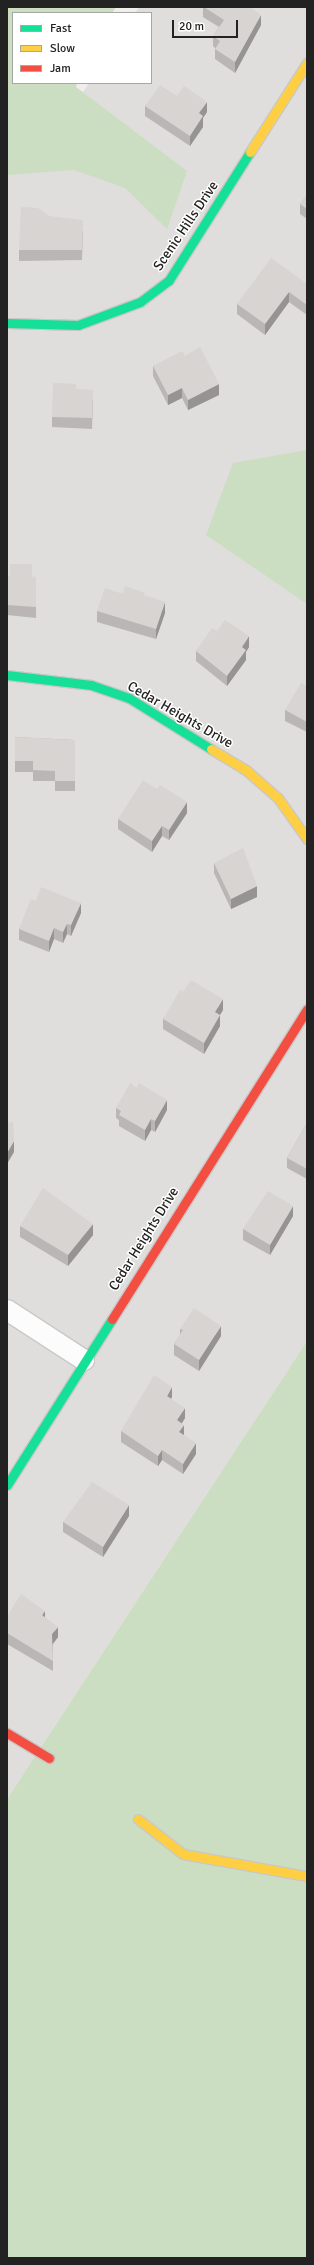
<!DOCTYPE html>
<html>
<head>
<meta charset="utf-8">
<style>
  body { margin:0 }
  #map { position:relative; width:314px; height:2265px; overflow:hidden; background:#f0eeeb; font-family:Signika,sans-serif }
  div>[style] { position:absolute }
  .residential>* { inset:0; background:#dfdedc }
  .forest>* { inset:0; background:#cbdec1 }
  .roads { filter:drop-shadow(1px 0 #c9c8c7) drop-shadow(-1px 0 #c9c8c7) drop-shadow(0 1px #c9c8c7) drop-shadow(0 -1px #c9c8c7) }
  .street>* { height:20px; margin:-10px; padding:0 10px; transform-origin:10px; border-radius:10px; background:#fdfcfc }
  .fast>* { height:9px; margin:-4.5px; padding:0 4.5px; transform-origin:4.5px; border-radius:4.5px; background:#16e098 }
  .slow>* { height:9px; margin:-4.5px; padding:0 4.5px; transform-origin:4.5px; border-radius:4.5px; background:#ffcf43 }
  .jam>* { height:9px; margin:-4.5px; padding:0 4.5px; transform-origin:4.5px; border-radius:4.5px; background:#f24e42 }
  .wall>* { inset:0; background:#b9b6b5 }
  .shaded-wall>* { inset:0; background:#969493 }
  .building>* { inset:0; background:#d7d4d2 }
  span { translate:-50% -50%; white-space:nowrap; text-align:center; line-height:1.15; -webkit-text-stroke:3px #fff; paint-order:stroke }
  .street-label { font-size:14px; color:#222 }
  .frame { position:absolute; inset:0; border:8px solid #222; pointer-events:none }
  .legend { position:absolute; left:12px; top:12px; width:140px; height:72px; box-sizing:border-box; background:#fff; border:1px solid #a7a7a7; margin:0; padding:5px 7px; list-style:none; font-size:12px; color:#222 }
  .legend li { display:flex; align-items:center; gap:8px; height:20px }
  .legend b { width:20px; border:1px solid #a7a7a7 }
  .scale { position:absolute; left:172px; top:20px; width:66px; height:18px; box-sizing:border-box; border:2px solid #222; border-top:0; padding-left:5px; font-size:12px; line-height:14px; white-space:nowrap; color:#222; -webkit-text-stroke:3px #fff; paint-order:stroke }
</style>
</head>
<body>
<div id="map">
  <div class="residential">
    <i style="clip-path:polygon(139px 7px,307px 7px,307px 1341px,7px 1799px,7px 120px,60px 128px,89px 83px,151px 83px,151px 13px,135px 13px)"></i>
  </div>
  <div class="forest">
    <i style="clip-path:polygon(7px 7px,116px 7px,112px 13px,13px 13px,13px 83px,77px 83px,76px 87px,187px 171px,167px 229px,125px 188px,74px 170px,7px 175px)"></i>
    <i style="clip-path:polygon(307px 450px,307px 604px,206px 535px,233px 463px)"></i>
    <i style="clip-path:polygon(307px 1341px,307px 2258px,7px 2258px,7px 1799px)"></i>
  </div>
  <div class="roads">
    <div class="street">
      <i style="left:7px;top:1310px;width:92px;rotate:33deg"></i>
    </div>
    <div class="fast">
      <i style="left:7px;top:323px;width:71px;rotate:1.6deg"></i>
      <i style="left:78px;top:325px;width:66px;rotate:-20.4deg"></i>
      <i style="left:140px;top:302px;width:36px;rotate:-37deg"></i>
      <i style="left:169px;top:280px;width:151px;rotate:-57.7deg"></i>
      <i style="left:7px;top:675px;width:85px;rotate:6.8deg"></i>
      <i style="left:91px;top:685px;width:40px;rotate:18.9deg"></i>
      <i style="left:129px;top:698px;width:97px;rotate:31.9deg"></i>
      <i style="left:7px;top:1485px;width:196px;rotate:-57.7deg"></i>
    </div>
    <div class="slow">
      <i style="left:250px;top:152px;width:106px;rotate:-57.4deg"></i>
      <i style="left:211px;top:749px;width:41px;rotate:31deg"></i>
      <i style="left:246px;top:770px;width:43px;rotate:41.2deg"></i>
      <i style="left:278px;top:798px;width:50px;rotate:54.7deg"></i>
      <i style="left:138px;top:1819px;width:57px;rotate:37.9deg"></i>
      <i style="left:183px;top:1854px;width:126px;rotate:10.1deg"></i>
    </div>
    <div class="jam">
      <i style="left:112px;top:1319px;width:366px;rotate:-57.8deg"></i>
      <i style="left:7px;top:1733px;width:49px;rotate:30.8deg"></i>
    </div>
  </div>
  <div class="wall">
    <i style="clip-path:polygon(203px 7px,250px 7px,261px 25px,235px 73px,215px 59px,215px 48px,213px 46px,213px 36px,219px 27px,203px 17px)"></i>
    <i style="clip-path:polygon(177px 96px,207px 112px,203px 118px,203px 127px,190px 146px,145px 116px,145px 106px)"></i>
    <i style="clip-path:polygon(307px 195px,307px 219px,300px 214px,300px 204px)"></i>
    <i style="clip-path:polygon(49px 216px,83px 231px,82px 260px,19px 261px,19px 250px)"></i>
    <i style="clip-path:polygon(307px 284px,307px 315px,289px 302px,265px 335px,237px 314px,237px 304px)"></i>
    <i style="clip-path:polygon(185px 356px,219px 395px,188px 410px,182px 398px,168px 405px,153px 376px,153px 366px)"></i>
    <i style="clip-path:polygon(76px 389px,93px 400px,92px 429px,52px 427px,52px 417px)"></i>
    <i style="clip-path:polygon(7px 576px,36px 577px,36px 618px,7px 615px)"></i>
    <i style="clip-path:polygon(145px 596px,165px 613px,156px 639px,97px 622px,97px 611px)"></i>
    <i style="clip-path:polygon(217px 631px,249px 647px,246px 652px,246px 660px,227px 686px,196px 661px,196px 651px)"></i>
    <i style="clip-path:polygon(307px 686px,307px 732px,285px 721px,285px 710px)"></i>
    <i style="clip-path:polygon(15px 737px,75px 740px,75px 791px,55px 791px,55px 781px,33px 781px,33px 772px,15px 772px)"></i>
    <i style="clip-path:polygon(187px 813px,169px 840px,162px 836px,152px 852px,118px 829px,118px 819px)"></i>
    <i style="clip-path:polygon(214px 863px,257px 897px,231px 909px,214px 873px)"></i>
    <i style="clip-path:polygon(36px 901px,81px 913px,71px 936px,67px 934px,63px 943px,54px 939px,49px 952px,19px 940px,19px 929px)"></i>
    <i style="clip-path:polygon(183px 992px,223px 1010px,220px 1015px,220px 1026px,204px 1054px,163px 1029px,163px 1019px)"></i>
    <i style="clip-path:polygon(116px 1108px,167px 1110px,155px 1132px,151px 1130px,145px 1141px,119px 1126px,119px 1120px,116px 1118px)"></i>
    <i style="clip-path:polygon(307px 1123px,307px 1179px,287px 1168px,287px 1158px)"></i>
    <i style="clip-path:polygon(293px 1216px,270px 1255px,243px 1240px,243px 1229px)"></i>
    <i style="clip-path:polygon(20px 1226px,93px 1235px,68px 1266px,20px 1237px)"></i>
    <i style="clip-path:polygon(180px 1329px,221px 1336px,199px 1371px,174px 1355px,174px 1344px,180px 1335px)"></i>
    <i style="clip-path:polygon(172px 1397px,171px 1399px,185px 1418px,182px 1423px,184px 1435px,196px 1454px,183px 1474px,162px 1460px,158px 1466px,121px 1442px,121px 1431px)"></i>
    <i style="clip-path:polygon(129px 1516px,103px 1557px,63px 1532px,63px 1522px)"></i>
    <i style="clip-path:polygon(7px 1617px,45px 1618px,58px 1637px,53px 1644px,53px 1671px,7px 1644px)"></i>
  </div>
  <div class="shaded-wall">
    <i style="clip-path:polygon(261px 15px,261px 25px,235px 73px,235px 62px)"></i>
    <i style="clip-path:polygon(207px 102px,207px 112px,203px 118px,203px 127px,190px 146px,190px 136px,199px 113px)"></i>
    <i style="clip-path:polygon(289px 292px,289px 302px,265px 335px,265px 324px)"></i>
    <i style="clip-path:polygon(219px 384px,219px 395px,188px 410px,188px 400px)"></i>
    <i style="clip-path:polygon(182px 388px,182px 398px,168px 405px,168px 395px)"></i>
    <i style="clip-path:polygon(165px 602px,165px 613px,156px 639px,156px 629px)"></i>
    <i style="clip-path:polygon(249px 636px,249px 647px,246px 652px,246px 660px,227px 686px,227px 676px,242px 647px)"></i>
    <i style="clip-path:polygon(187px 802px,187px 813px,169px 840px,169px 830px)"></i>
    <i style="clip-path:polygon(162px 826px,162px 836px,152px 852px,152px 841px)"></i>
    <i style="clip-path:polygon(257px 886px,257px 897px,231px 909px,231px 899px)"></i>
    <i style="clip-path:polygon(81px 903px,81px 913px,71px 936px,71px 925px)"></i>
    <i style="clip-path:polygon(67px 924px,67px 934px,63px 943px,63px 932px)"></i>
    <i style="clip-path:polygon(54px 928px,54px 939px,49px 952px,49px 941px)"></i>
    <i style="clip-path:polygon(223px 999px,223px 1010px,215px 1023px,215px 1012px)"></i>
    <i style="clip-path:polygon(220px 1015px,220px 1026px,204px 1054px,204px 1043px)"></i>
    <i style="clip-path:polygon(167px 1100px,167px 1110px,155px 1132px,155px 1121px)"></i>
    <i style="clip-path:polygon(151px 1119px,151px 1130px,145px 1141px,145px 1130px)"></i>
    <i style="clip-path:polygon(14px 1141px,14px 1152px,7px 1164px,7px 1153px)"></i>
    <i style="clip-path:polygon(293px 1206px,293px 1216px,270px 1255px,270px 1245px)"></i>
    <i style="clip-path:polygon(93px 1224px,93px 1235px,68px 1266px,68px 1255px)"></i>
    <i style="clip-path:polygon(221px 1326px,221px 1336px,199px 1371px,199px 1360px)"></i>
    <i style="clip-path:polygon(172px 1387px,172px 1397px,167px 1406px,167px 1396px)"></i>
    <i style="clip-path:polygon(185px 1408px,185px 1418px,177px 1431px,177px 1420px)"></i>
    <i style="clip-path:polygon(184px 1425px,184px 1435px,179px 1432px)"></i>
    <i style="clip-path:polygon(196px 1443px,196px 1454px,183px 1474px,183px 1464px)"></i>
    <i style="clip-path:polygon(162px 1450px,162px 1460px,158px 1466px,158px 1456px)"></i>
    <i style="clip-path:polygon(129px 1505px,129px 1516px,103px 1557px,103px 1547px)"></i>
    <i style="clip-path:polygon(45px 1611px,45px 1621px,42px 1615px)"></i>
    <i style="clip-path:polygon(58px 1627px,58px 1637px,52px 1645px,52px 1634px)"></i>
  </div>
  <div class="building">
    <i style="clip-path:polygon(204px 7px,250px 7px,261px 15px,235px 62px,215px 49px,220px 41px,213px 36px,224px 20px)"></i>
    <i style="clip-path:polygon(160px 85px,177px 96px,184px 86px,207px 102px,199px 113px,203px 116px,190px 136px,145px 106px)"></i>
    <i style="clip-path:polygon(307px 195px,307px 209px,300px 204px)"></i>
    <i style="clip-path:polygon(21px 207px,38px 208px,49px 216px,83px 220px,82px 250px,19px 250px)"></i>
    <i style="clip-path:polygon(271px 258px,307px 284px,307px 305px,289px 292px,265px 324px,237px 304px)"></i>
    <i style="clip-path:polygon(200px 347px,219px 384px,188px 400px,182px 388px,168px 395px,153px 366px,182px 351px,185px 356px)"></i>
    <i style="clip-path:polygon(53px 383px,76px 384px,76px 389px,93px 390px,92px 418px,52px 417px)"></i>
    <i style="clip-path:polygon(10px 564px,32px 564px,32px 577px,36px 577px,36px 607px,7px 605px,7px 576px,10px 576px)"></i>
    <i style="clip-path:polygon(125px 586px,145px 593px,144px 595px,165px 602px,156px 629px,97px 611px,105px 588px,123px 594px)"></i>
    <i style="clip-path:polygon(225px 620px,249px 636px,242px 647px,246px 650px,227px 676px,196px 651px,212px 628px,217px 631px)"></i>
    <i style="clip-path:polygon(301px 683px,307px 686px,307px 722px,285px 710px)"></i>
    <i style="clip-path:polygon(15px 737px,75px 740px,75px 781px,55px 781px,55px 771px,33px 770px,33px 761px,15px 761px)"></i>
    <i style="clip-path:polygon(143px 780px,157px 789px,160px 785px,187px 802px,169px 830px,162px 826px,152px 841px,118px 819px)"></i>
    <i style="clip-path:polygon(243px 848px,257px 886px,231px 899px,214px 863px)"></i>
    <i style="clip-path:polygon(41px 887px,81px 903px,71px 925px,67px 924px,63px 932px,54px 928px,49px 941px,19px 929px,31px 899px,36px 901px)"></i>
    <i style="clip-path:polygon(191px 980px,223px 999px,215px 1012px,220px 1015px,204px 1043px,163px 1019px,180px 990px,183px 992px)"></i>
    <i style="clip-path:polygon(130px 1083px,137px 1088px,139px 1083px,167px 1100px,155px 1121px,151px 1119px,145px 1130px,119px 1115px,121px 1111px,116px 1108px)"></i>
    <i style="clip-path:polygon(13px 1122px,14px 1141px,7px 1153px,7px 1123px)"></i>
    <i style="clip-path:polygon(307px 1123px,307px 1169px,287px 1158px)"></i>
    <i style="clip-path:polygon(43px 1188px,93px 1224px,68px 1255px,20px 1226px)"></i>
    <i style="clip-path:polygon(268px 1191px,293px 1206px,270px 1245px,243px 1229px)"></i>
    <i style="clip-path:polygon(194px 1308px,221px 1326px,199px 1360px,174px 1344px,183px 1330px,180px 1329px)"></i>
    <i style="clip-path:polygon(154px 1375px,172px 1387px,167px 1396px,185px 1408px,177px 1420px,184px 1425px,179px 1432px,196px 1443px,183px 1464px,162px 1450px,158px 1456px,121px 1431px)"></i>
    <i style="clip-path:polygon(92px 1482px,129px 1505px,103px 1547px,63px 1522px)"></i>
    <i style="clip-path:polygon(21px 1594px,45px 1611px,42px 1615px,58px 1627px,52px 1634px,53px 1661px,7px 1633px,7px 1617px)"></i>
  </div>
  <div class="street-label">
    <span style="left:186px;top:226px;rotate:-56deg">Scenic Hills Drive</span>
    <span style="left:180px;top:715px;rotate:30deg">Cedar Heights Drive</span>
    <span style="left:144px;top:1239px;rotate:-58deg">Cedar Heights Drive</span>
  </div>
  <div class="frame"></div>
  <ul class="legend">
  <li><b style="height:5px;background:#16e098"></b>Fast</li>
  <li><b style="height:5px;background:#ffcf43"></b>Slow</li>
  <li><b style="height:5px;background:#f24e42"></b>Jam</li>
  </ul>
  <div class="scale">20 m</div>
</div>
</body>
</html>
